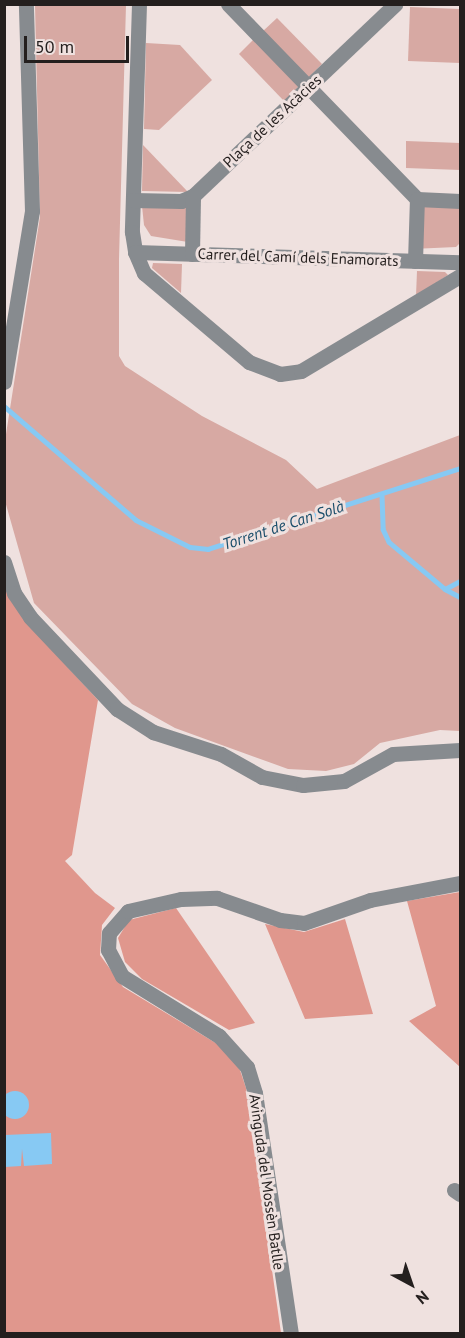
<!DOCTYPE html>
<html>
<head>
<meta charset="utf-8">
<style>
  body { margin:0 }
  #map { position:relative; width:465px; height:1338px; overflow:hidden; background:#efe1df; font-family:"PT Sans",sans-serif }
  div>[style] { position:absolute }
  .green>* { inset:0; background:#d7a9a3 }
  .forest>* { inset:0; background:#e0978d }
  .water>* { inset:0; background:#87c9f3 }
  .round { border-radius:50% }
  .stream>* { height:4.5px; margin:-2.25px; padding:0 2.25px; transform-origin:2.25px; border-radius:2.25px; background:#87c9f3 }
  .street>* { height:15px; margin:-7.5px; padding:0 7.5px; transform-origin:7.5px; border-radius:7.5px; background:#878b8f }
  span { translate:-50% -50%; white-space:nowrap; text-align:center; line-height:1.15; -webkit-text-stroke:6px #efe1df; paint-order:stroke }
  .street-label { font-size:15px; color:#241f1e }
  .water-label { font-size:16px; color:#1b4e6b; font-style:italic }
  .frame { position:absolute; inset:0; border:6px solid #241f1e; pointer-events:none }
  .north { position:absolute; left:381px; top:1254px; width:60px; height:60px; -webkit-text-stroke:4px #efe1df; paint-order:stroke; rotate:140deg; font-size:16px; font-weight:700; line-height:24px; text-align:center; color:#241f1e }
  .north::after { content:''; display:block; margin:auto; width:21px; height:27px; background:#241f1e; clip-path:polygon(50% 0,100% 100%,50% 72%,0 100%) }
  .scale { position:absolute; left:24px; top:36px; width:105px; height:27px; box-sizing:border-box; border:3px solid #241f1e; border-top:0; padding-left:8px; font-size:18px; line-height:21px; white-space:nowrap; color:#241f1e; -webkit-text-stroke:4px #efe1df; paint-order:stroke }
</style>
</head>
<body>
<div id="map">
  <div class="green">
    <i style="clip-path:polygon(35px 5px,126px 5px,119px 259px,119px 356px,125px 366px,202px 416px,286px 460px,317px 489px,460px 435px,460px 731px,440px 730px,380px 743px,354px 764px,326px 771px,288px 769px,175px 728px,132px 704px,34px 603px,5px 501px,4px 447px,40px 217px)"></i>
    <i style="clip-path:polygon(410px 7px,460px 9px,460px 63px,408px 61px)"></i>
    <i style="clip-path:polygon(277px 18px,322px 64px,307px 79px,262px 32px)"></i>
    <i style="clip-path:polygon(254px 39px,299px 86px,284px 101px,239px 54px)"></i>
    <i style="clip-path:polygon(146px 43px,180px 45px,212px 80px,159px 130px,144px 129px)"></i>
    <i style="clip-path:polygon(406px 141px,460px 143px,460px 170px,406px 168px)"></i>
    <i style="clip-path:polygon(143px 145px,188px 192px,142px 191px)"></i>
    <i style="clip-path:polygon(419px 196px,460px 197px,460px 243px,456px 247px,412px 249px,413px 202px)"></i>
    <i style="clip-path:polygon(142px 206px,188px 207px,194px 243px,151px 236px,144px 225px)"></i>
    <i style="clip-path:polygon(153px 263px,182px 264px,181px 293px,152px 268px)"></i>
    <i style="clip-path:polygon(417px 271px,445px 272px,448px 275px,416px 296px)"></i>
  </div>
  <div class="forest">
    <i style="clip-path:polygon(4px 582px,50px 648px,98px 700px,72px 855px,65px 861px,95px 893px,115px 908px,102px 925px,100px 955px,123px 987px,224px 1048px,240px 1070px,246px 1088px,281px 1333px,5px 1333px)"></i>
    <i style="clip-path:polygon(460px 892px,460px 1067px,409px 1021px,436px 1006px,407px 901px)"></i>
    <i style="clip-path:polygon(176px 908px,255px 1023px,229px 1030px,142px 979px,125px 962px,118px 938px,129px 920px)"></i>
    <i style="clip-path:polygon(345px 919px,373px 1014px,305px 1019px,265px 924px,304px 932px)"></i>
  </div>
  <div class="water">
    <i class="round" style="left:1px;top:1091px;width:28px;height:28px"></i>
    <i style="clip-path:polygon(51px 1133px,52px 1164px,24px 1166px,22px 1149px,21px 1166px,5px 1167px,5px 1135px)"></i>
  </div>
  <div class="stream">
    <i style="left:4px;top:406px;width:174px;rotate:40.8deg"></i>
    <i style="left:136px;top:520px;width:60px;rotate:26.6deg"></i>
    <i style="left:190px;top:547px;width:18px;rotate:6deg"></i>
    <i style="left:208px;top:549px;width:265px;rotate:-17.8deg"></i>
    <i style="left:382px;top:495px;width:34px;rotate:88deg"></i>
    <i style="left:383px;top:529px;width:14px;rotate:65deg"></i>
    <i style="left:389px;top:542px;width:73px;rotate:40deg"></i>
    <i style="left:445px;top:589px;width:17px;rotate:28deg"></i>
    <i style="left:445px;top:589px;width:17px;rotate:-28deg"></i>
  </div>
  <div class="street">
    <i style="left:139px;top:4px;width:228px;rotate:91.8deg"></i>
    <i style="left:132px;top:232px;width:20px;rotate:81deg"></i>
    <i style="left:135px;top:252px;width:23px;rotate:67deg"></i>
    <i style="left:144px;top:273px;width:138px;rotate:40.3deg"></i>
    <i style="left:249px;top:362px;width:33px;rotate:21deg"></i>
    <i style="left:280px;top:374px;width:21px;rotate:-8deg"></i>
    <i style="left:301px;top:371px;width:185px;rotate:-30.9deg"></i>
    <i style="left:228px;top:4px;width:272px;rotate:45.9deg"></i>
    <i style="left:417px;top:199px;width:43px;rotate:2.7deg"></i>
    <i style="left:133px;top:200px;width:48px;rotate:1.2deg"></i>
    <i style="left:181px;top:201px;width:13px;rotate:-23deg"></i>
    <i style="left:193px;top:196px;width:279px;rotate:-43.5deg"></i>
    <i style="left:135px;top:252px;width:325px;rotate:1.8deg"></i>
    <i style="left:192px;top:254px;width:58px;rotate:-89deg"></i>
    <i style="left:415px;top:261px;width:62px;rotate:-88.2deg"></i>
    <i style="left:4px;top:382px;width:173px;rotate:-80.7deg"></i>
    <i style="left:32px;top:211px;width:207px;rotate:-91.7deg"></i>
    <i style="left:4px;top:562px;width:33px;rotate:72deg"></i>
    <i style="left:14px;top:593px;width:29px;rotate:56deg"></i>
    <i style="left:30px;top:617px;width:127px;rotate:46.6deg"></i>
    <i style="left:117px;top:709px;width:43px;rotate:32.6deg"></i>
    <i style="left:153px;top:732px;width:71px;rotate:17.9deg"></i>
    <i style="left:221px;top:754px;width:47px;rotate:29.3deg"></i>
    <i style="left:262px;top:777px;width:42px;rotate:11deg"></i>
    <i style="left:303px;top:785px;width:41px;rotate:-5.6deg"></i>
    <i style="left:344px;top:781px;width:56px;rotate:-28.9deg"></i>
    <i style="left:393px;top:754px;width:67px;rotate:-3.4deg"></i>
    <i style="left:454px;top:1190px;width:7px;rotate:34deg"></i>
    <i style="left:291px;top:1334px;width:244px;rotate:-98.5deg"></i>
    <i style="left:255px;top:1093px;width:27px;rotate:-107deg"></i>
    <i style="left:247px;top:1067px;width:42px;rotate:-132.1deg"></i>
    <i style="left:219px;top:1036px;width:114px;rotate:-148.3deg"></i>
    <i style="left:122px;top:976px;width:30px;rotate:-118deg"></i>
    <i style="left:108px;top:950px;width:17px;rotate:-87deg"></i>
    <i style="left:109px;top:933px;width:29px;rotate:-49deg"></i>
    <i style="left:128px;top:911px;width:54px;rotate:-12.8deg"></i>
    <i style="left:181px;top:899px;width:36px;rotate:-2deg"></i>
    <i style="left:217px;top:898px;width:67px;rotate:19.2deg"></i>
    <i style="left:280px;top:920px;width:24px;rotate:7deg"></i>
    <i style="left:304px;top:923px;width:70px;rotate:-19.2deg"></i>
    <i style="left:370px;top:900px;width:92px;rotate:-10.7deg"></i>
  </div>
  <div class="street-label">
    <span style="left:272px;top:121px;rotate:-43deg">Plaça de les Acàcies</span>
    <span style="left:298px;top:257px;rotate:2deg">Carrer del Camí dels Enamorats</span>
    <span style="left:267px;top:1182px;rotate:82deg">Avinguda del Mossèn Batlle</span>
  </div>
  <div class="water-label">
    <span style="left:283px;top:525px;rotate:-18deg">Torrent de Can Solà</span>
  </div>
  <div class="frame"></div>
  <div class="north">N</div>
  <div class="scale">50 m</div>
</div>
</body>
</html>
